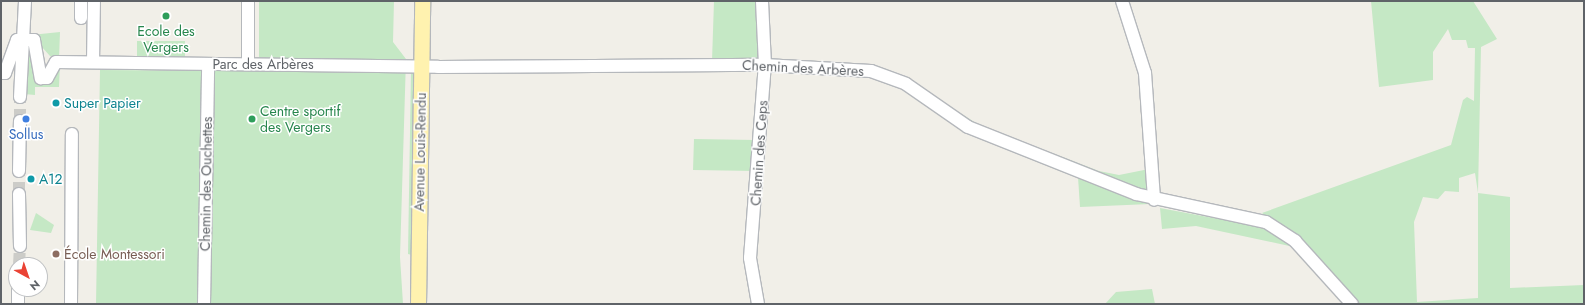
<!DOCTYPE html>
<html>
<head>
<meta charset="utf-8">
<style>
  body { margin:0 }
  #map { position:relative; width:1585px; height:305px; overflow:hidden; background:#f1efe8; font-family:Jost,sans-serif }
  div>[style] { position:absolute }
  .green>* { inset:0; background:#c5e8c5 }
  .minor-tunnel>* { height:12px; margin-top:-6px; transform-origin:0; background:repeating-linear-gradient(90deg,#ccccc8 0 12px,transparent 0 18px) }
  .roads { filter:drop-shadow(1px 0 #b5b8bc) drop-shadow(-1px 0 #b5b8bc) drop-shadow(0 1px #b5b8bc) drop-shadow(0 -1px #b5b8bc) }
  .minor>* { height:12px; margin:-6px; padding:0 6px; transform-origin:6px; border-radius:6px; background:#fff }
  .major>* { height:15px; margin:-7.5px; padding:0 7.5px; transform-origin:7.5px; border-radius:7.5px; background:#fff2af }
  .dots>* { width:11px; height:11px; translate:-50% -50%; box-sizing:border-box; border:2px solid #fff; border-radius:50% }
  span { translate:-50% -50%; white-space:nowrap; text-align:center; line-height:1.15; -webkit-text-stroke:3px #fff; paint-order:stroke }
  .leisure-label { font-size:14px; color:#27864d }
  .left { translate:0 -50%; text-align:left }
  .street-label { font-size:14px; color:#5f6368 }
  .culture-label { font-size:14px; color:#0d838f }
  .shop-label { font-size:14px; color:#366cbe }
  .education-label { font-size:14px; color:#785e54 }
  .frame { position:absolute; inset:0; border:2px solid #5f6368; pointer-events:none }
  .north { position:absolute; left:8px; top:257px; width:40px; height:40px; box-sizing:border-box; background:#fff; border:1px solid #bfc1c3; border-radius:50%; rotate:140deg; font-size:11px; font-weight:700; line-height:16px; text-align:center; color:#5f6368 }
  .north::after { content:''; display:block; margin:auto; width:14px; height:18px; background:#ea4335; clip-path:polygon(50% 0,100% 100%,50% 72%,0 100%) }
</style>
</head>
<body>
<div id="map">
  <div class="green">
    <i style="clip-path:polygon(259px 1px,394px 1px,393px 42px,406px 59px,400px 257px,403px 304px,96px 304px,100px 70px,259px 71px)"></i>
    <i style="clip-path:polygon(714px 1px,758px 1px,761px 60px,712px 61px)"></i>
    <i style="clip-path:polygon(evenodd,1371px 1px,1473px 1px,1497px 39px,1481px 47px,1478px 193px,1510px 197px,1510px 288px,1584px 285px,1584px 304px,1359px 304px,1295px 235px,1262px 213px,1451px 145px,1463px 100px,1467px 97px,1474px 101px,1475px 48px,1468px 48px,1466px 40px,1452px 40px,1448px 29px,1433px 52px,1433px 80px,1379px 87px,1371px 1px,1475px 173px,1478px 193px,1478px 298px,1417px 302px,1414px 222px,1423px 197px,1438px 199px,1445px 191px,1459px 192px,1459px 178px,1475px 173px)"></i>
    <i style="clip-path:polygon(60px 32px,59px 59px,50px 56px,31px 35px)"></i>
    <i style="clip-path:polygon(137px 41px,185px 41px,185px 60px,137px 60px)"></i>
    <i style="clip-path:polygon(27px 42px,32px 42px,39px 79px,60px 63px,59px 87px,35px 87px,35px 95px,24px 94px)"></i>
    <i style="clip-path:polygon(873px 65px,899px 74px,979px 125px,1099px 171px,1119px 175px,1149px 169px,1150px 190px,1146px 193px,975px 127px)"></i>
    <i style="clip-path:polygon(411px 71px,415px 71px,412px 255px,408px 254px)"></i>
    <i style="clip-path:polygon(694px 139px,756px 140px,755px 171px,693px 170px)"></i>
    <i style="clip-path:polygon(1078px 177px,1150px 204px,1080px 207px)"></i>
    <i style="clip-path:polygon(1160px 208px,1272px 229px,1294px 247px,1196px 226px,1162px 229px)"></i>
    <i style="clip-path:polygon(36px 213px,54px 225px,51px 233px,30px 230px)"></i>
    <i style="clip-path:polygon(1152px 289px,1155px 304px,1105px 304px,1116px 292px)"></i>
  </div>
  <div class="minor-tunnel">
    <i style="left:20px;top:121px;width:24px;rotate:-90deg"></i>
    <i style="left:19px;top:194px;width:23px;rotate:-90deg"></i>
    <i style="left:19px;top:265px;width:19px;rotate:-87deg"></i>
  </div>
  <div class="roads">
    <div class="minor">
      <i style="left:1122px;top:1px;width:76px;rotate:72.3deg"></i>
      <i style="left:1145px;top:73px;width:127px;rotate:85.9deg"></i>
      <i style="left:81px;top:18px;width:17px;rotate:-90deg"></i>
      <i style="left:93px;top:62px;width:61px;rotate:-89.1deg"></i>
      <i style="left:248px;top:64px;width:63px;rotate:-90deg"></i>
      <i style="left:1px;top:73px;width:4px"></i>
      <i style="left:5px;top:73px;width:35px;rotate:-70deg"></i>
      <i style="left:17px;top:40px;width:17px"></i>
      <i style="left:34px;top:40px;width:39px;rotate:80deg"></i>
      <i style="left:41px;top:78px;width:6px"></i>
      <i style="left:47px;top:78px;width:18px;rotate:-61deg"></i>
      <i style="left:56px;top:62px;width:382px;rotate:0.7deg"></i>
      <i style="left:438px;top:67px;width:327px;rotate:-0.4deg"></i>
      <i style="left:765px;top:65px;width:106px;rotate:3.2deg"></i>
      <i style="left:871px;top:71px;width:37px;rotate:20deg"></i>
      <i style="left:906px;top:84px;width:75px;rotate:34.7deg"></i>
      <i style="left:968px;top:127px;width:181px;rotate:21.7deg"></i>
      <i style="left:1136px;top:194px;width:133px;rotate:12.2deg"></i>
      <i style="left:1266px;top:222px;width:35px;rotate:33deg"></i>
      <i style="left:1295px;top:241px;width:85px;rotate:47.9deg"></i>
      <i style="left:20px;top:97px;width:96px;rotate:-87deg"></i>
      <i style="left:19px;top:171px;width:50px;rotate:-88.9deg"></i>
      <i style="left:19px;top:194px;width:52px;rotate:88.9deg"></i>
      <i style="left:18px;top:304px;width:15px;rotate:-90deg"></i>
      <i style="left:71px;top:304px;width:170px;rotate:-89.7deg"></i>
      <i style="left:204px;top:304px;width:240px;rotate:-89deg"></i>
      <i style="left:758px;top:304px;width:47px;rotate:-99.9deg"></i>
      <i style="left:750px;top:258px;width:194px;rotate:-85.6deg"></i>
      <i style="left:765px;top:65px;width:64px;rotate:-92.7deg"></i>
    </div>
    <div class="major">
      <i style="left:418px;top:304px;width:303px;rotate:-89.2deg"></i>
    </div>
  </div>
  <div class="dots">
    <i style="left:166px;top:16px;background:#2e9e5b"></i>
    <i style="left:56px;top:103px;background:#0f9aa8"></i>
    <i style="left:26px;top:119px;background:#3f7fe0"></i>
    <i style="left:252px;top:119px;background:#2e9e5b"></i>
    <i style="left:31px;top:179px;background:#0f9aa8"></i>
    <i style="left:56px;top:254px;background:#8d6e63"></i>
  </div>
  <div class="leisure-label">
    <span style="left:166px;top:39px">Ecole des<br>Vergers</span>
    <span class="left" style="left:260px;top:119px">Centre sportif<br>des Vergers</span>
  </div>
  <div class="street-label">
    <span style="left:263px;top:64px">Parc des Arbères</span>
    <span style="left:803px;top:68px;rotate:3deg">Chemin des Arbères</span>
    <span style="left:420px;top:152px;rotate:-89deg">Avenue Louis-Rendu</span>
    <span style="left:759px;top:153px;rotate:-86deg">Chemin des Ceps</span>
    <span style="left:206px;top:184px;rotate:-89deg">Chemin des Ouchettes</span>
  </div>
  <div class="culture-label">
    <span class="left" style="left:64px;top:103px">Super Papier</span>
    <span class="left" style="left:39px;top:179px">A12</span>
  </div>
  <div class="shop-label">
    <span style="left:26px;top:134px">Sollus</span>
  </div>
  <div class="education-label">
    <span class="left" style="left:64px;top:254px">École Montessori</span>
  </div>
  <div class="frame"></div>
  <div class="north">N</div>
</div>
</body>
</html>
